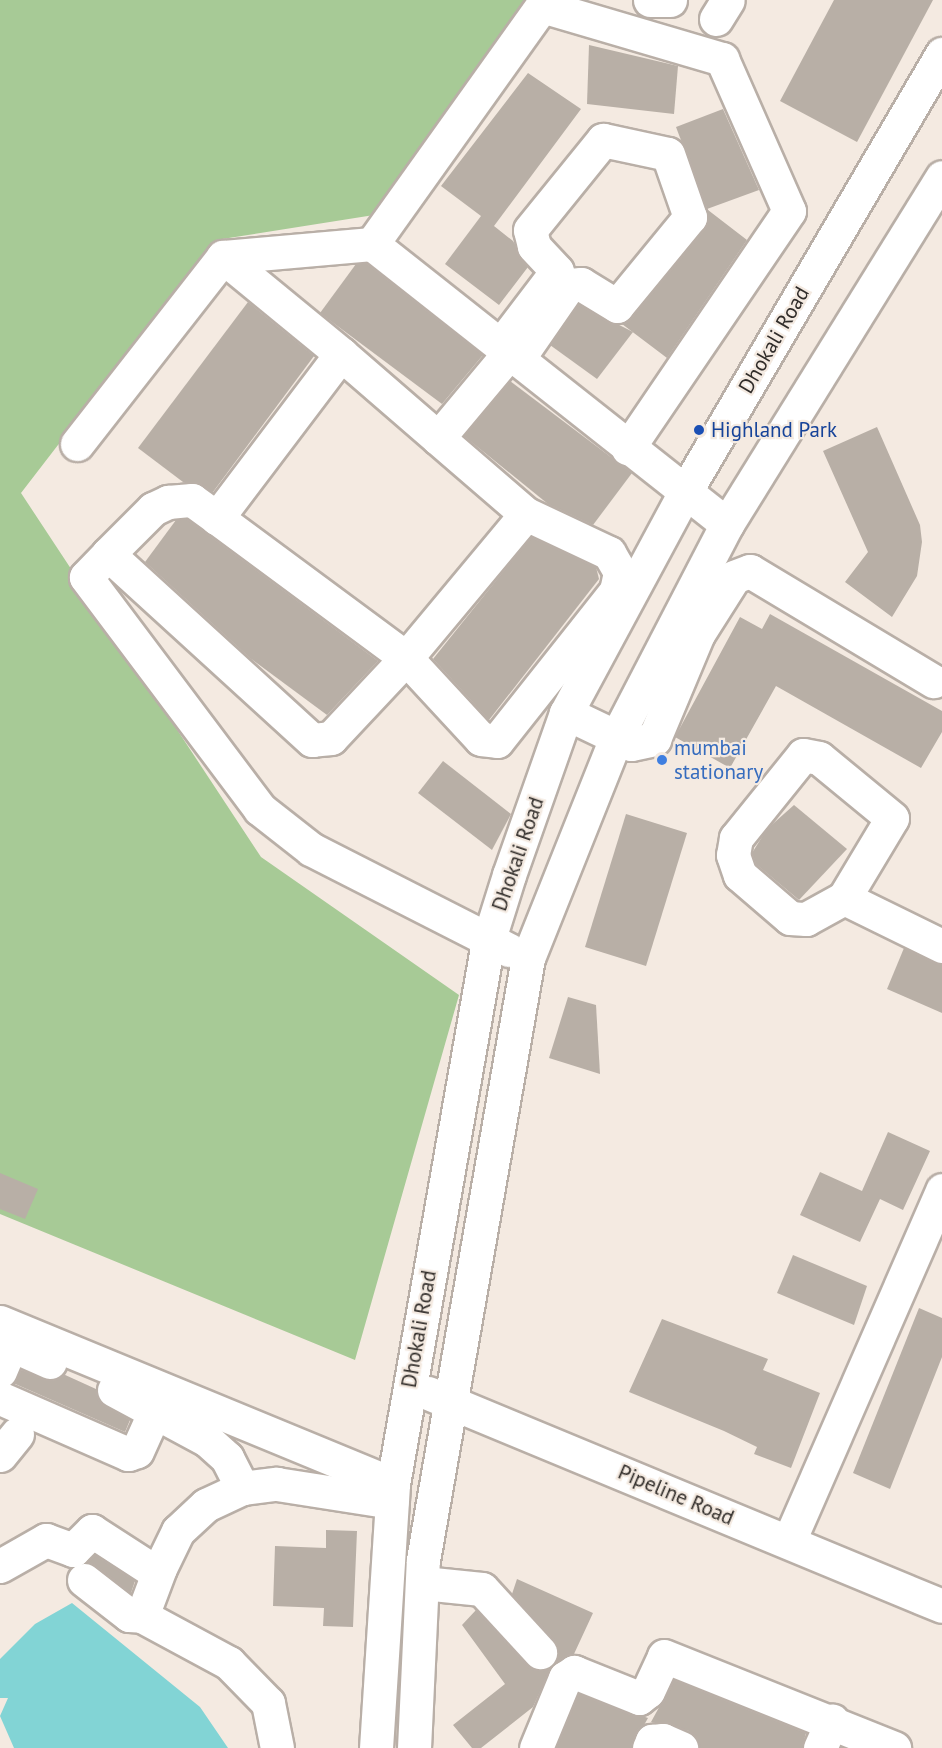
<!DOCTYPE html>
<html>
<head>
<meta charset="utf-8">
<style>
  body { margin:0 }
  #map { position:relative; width:942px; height:1748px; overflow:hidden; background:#f4eae1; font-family:"PT Sans",sans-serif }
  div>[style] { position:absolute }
  .forest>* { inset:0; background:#a7ca96 }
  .water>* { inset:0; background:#82d4d5 }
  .building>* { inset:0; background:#b8afa6 }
  .roads { filter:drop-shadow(2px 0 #b9afa7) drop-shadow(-2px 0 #b9afa7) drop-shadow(0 2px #b9afa7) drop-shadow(0 -2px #b9afa7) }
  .minor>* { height:33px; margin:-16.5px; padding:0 16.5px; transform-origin:16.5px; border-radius:16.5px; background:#fff }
  .dots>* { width:16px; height:16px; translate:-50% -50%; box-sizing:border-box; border:3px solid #f4eae1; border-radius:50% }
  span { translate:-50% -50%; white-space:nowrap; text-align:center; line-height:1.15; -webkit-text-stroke:4.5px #f4eae1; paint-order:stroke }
  .street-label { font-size:21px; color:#312d2a }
  .transit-label { font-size:21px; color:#164399 }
  .left { translate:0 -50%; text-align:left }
  .shop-label { font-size:21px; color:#366cbe }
</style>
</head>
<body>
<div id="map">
  <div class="forest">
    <i style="clip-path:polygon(0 0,527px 0,374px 215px,216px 240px,21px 493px,261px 857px,459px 995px,355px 1360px,0 1214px)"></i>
  </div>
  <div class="water">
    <i style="clip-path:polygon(72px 1603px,200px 1707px,228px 1748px,14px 1748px,0 1716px,8px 1698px,0 1698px,0 1659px,35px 1624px)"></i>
  </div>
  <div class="building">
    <i style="clip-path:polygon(834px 0,933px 0,857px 142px,780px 101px)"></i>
    <i style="clip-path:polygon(589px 45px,678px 66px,674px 114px,587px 104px)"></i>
    <i style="clip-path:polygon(528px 73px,581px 109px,494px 226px,513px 241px,528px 267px,499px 305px,445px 264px,481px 216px,441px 186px)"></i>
    <i style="clip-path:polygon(723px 109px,759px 190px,707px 209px,676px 127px)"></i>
    <i style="clip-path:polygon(708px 210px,747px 240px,667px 358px,622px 324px,704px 229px)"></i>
    <i style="clip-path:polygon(366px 263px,483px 355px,442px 404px,320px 313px,356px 264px)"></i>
    <i style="clip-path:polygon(248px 302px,314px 356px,213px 492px,183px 482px,138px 448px)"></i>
    <i style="clip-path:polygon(578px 304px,633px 332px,597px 379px,550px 345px)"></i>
    <i style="clip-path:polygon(510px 381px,632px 473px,593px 525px,548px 504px,464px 436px)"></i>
    <i style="clip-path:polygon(877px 427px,920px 525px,922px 542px,917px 576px,892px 617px,845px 582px,868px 552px,823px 451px)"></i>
    <i style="clip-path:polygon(187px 519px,378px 661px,327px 715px,250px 658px,145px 562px,176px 520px)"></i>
    <i style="clip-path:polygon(531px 537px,596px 567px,599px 579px,489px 720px,433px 659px)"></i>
    <i style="clip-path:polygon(770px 614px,942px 711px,942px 732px,921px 768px,776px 686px,730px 768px,675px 737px,740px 617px,762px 629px)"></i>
    <i style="clip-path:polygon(443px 761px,511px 814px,492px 850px,418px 793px)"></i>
    <i style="clip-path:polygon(794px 805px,847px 849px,799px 900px,756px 864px,752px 853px,767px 829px)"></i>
    <i style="clip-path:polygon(626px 814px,687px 833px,646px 966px,585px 947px)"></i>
    <i style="clip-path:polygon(904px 948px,942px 965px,942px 1013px,887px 989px)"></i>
    <i style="clip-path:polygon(568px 997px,596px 1005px,600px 1074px,549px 1058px)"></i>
    <i style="clip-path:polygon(888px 1132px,930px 1151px,903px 1210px,880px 1199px,860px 1242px,800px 1215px,820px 1172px,862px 1191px)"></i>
    <i style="clip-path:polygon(0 1173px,38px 1189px,25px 1219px,0 1209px)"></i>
    <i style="clip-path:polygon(793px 1255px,867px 1286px,854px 1325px,777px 1293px)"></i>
    <i style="clip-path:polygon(919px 1308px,942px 1318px,942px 1357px,890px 1489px,853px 1473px)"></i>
    <i style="clip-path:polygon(662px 1319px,768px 1359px,763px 1370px,820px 1393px,791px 1468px,754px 1454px,757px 1447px,724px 1431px,629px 1392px)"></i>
    <i style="clip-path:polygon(21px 1370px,51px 1381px,63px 1374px,96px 1389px,105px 1406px,130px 1420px,125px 1432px,13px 1383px)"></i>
    <i style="clip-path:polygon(326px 1530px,357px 1531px,353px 1627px,323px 1626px,324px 1608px,273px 1606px,275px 1546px,326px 1548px)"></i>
    <i style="clip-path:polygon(95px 1555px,135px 1581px,131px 1593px,88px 1562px)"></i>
    <i style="clip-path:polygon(517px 1579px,593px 1613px,574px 1654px,555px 1662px,554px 1640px,512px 1594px)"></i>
    <i style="clip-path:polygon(476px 1610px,527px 1665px,535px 1670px,551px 1667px,533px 1707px,481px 1748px,472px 1748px,453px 1725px,505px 1684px,462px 1625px)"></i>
    <i style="clip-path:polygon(674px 1680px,806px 1733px,802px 1748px,699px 1748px,689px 1731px,651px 1722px)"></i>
    <i style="clip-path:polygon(579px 1694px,648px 1718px,631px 1748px,556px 1748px)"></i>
  </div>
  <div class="roads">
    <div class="minor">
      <i style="left:650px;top:0;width:20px"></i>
      <i style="left:716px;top:19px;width:22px;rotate:-58deg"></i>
      <i style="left:372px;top:244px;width:292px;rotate:-54.5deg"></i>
      <i style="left:542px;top:6px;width:188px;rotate:16.4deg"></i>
      <i style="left:722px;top:59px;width:166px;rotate:66.2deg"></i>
      <i style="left:789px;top:211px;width:287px;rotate:124.2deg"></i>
      <i style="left:223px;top:257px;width:153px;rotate:39.4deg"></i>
      <i style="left:500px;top:346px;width:94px;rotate:-52.8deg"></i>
      <i style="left:557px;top:271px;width:34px;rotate:-133deg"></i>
      <i style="left:534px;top:246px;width:16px;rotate:-104deg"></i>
      <i style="left:530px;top:230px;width:116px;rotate:-51deg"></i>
      <i style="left:603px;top:140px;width:66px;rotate:12.2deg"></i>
      <i style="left:668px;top:154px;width:67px;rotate:70.8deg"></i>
      <i style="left:690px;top:217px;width:115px;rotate:129.4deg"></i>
      <i style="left:617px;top:306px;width:42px;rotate:-148.6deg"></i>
      <i style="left:581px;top:284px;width:12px;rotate:175deg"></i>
      <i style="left:569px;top:285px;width:91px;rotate:124.7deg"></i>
      <i style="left:438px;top:438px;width:128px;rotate:-139.1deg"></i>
      <i style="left:341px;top:354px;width:206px;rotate:127.1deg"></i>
      <i style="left:217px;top:518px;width:235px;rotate:36.5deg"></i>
      <i style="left:406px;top:658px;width:187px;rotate:-50.2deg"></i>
      <i style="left:526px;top:514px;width:116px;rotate:-139.2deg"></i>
      <i style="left:438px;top:438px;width:111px;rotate:-50.1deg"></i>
      <i style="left:77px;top:444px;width:237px;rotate:-52deg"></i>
      <i style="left:223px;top:257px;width:150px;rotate:-5deg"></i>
      <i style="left:372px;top:244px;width:452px;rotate:38.3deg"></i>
      <i style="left:108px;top:554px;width:64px;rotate:-45deg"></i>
      <i style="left:153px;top:509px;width:17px;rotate:-25deg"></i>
      <i style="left:168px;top:502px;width:24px;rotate:-5deg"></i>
      <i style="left:192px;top:500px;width:31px;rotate:36deg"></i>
      <i style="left:566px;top:713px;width:72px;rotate:25.5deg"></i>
      <i style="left:631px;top:744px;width:24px;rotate:-12deg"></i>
      <i style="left:654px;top:739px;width:114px;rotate:-67.3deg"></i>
      <i style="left:698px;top:634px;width:67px;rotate:-57.7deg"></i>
      <i style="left:734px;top:577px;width:17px;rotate:-21deg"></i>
      <i style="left:750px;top:571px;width:214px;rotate:31deg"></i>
      <i style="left:844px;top:898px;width:93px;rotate:-59deg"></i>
      <i style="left:892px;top:818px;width:94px;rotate:-140.6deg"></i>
      <i style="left:819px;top:758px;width:16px;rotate:-169deg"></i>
      <i style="left:803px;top:755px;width:107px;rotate:128.9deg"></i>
      <i style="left:736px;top:838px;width:17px;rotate:100deg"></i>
      <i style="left:733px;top:855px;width:21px;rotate:71deg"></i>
      <i style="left:740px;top:875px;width:66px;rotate:40.7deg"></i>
      <i style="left:790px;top:918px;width:16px;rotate:4deg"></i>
      <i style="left:806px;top:919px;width:43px;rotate:-28.9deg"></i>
      <i style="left:844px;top:898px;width:109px;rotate:26.1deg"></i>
      <i style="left:509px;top:950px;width:222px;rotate:-153deg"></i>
      <i style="left:311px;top:849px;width:65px;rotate:-141.9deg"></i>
      <i style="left:260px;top:809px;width:290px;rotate:-126.9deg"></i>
      <i style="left:86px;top:577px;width:32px;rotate:-46deg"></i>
      <i style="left:108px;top:554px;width:276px;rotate:42.4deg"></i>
      <i style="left:312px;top:740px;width:19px;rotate:-6deg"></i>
      <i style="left:331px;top:738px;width:110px;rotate:-46.8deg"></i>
      <i style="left:406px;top:658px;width:110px;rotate:47.2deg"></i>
      <i style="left:481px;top:739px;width:16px;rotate:7deg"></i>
      <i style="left:497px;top:741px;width:191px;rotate:-51.6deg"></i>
      <i style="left:616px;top:591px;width:19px;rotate:-78deg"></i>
      <i style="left:620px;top:572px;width:22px;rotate:-120deg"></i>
      <i style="left:609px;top:553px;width:92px;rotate:-154.8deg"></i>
      <i style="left:0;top:1322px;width:425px;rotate:22.4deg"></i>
      <i style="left:0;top:1371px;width:23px;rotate:-67deg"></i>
      <i style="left:9px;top:1350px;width:8px;rotate:-23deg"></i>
      <i style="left:16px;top:1347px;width:37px;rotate:24deg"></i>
      <i style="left:114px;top:1390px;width:106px;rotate:28.3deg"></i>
      <i style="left:207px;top:1440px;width:27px;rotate:42deg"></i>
      <i style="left:227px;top:1458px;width:34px;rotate:63deg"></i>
      <i style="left:428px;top:1393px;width:556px;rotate:22.51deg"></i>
      <i style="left:0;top:1398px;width:140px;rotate:23.6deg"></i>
      <i style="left:128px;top:1454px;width:9px;rotate:-18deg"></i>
      <i style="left:137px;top:1451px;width:44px;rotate:-65.8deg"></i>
      <i style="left:0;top:1455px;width:27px;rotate:-51deg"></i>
      <i style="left:789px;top:1541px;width:383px;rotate:-66.4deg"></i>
      <i style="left:0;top:1566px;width:53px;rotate:-29.5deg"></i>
      <i style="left:46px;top:1540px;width:29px;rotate:20deg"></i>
      <i style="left:73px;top:1550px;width:27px;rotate:-45deg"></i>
      <i style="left:92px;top:1531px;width:77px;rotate:32.9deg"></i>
      <i style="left:84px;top:1580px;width:57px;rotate:37.9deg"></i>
      <i style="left:129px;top:1615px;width:13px;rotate:4deg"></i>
      <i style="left:423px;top:1583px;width:59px;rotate:5.8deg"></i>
      <i style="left:482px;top:1589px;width:86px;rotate:47.4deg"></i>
      <i style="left:277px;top:1748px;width:46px;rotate:-101.3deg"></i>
      <i style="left:268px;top:1703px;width:56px;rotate:-134.3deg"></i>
      <i style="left:229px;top:1663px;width:99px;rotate:-151.6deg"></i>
      <i style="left:142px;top:1616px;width:51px;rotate:-69.4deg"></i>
      <i style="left:160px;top:1568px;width:41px;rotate:-64.1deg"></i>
      <i style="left:178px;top:1531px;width:38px;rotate:-43deg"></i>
      <i style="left:206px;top:1505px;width:40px;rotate:-25deg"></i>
      <i style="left:242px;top:1488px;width:35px;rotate:-7deg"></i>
      <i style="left:277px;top:1484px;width:116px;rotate:8.9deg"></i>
      <i style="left:376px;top:1748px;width:265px;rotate:-86.3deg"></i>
      <i style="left:393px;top:1484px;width:550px;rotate:-80.06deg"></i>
      <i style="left:488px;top:942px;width:70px;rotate:-72.6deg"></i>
      <i style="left:509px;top:875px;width:172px;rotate:-70.6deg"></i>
      <i style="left:566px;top:713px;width:251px;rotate:-61.7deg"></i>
      <i style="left:685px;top:492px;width:508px;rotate:-59.6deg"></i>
      <i style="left:414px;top:1748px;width:188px;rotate:-87.3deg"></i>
      <i style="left:423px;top:1560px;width:611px;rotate:-80.11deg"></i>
      <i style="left:528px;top:958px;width:237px;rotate:-68.2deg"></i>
      <i style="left:616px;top:738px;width:241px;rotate:-62.6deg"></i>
      <i style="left:727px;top:524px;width:408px;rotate:-58.2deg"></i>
      <i style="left:536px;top:1748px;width:76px;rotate:-67.5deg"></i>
      <i style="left:565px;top:1678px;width:11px;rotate:-34deg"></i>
      <i style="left:574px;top:1672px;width:70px;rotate:21.8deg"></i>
      <i style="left:639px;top:1698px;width:11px;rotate:-38deg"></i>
      <i style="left:648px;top:1691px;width:38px;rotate:-65deg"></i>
      <i style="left:664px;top:1656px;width:248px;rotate:21.8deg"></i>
      <i style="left:649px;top:1748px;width:8px;rotate:-67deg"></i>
      <i style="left:652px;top:1741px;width:11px;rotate:-5deg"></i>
      <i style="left:663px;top:1740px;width:20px;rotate:24deg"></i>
      <i style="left:820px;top:1748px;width:30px;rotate:-66deg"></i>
    </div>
  </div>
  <div class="dots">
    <i style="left:699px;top:430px;background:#1a4fb4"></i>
    <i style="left:662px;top:760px;background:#3f7fe0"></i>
  </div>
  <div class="street-label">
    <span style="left:774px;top:340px;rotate:-60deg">Dhokali Road</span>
    <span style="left:518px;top:854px;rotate:-71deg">Dhokali Road</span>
    <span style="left:419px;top:1329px;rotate:-80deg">Dhokali Road</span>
    <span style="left:676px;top:1495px;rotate:23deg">Pipeline Road</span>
  </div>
  <div class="transit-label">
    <span class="left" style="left:711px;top:430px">Highland Park</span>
  </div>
  <div class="shop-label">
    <span class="left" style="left:674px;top:760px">mumbai<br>stationary</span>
  </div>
</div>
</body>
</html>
